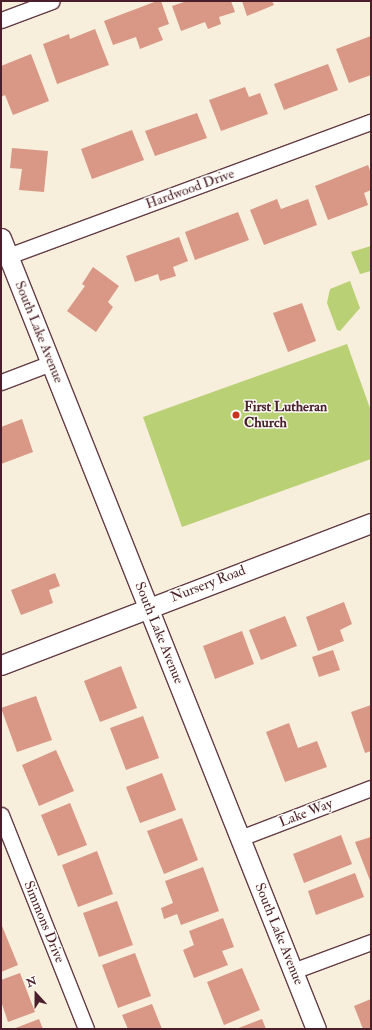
<!DOCTYPE html>
<html>
<head>
<meta charset="utf-8">
<style>
  body { margin:0 }
  #map { position:relative; width:372px; height:1030px; overflow:hidden; background:#f7eedc; font-family:"IM FELL Double Pica",serif }
  div>[style] { position:absolute }
  .green>* { inset:0; background:#b9d074 }
  .building>* { inset:0; background:#d99786 }
  .roads { filter:drop-shadow(1px 0 #643e46) drop-shadow(-1px 0 #643e46) drop-shadow(0 1px #643e46) drop-shadow(0 -1px #643e46) }
  .minor>* { height:15px; margin:-7.5px; padding:0 7.5px; transform-origin:7.5px; border-radius:7.5px; background:#fff }
  .tertiary>* { height:19px; margin:-9.5px; padding:0 9.5px; transform-origin:9.5px; border-radius:9.5px; background:#fff }
  .dots>* { width:11px; height:11px; translate:-50% -50%; box-sizing:border-box; border:2px solid #fdfcf7; border-radius:50% }
  span { translate:-50% -50%; white-space:nowrap; text-align:center; line-height:1.15; -webkit-text-stroke:3px #fdfcf7; paint-order:stroke }
  .street-label { font-size:14px; color:#4a1f2b }
  .poi-label { font-size:14px; color:#4a1f2b; font-weight:700 }
  .left { translate:0 -50%; text-align:left }
  .frame { position:absolute; inset:0; border:2px solid #4a1f2b; pointer-events:none }
  .north { position:absolute; left:16px; top:974px; width:40px; height:40px; -webkit-text-stroke:3px #fdfcf7; paint-order:stroke; rotate:339deg; font-size:11px; font-weight:700; line-height:16px; text-align:center; color:#4a1f2b }
  .north::after { content:''; display:block; margin:auto; width:14px; height:18px; background:#4a1f2b; clip-path:polygon(50% 0,100% 100%,50% 72%,0 100%) }
</style>
</head>
<body>
<div id="map">
  <div class="green">
    <i style="clip-path:polygon(371px 246px,371px 271px,360px 274px,351px 252px)"></i>
    <i style="clip-path:polygon(350px 281px,360px 308px,340px 331px,337px 330px,327px 303px,330px 289px)"></i>
    <i style="clip-path:polygon(347px 344px,371px 411px,371px 459px,182px 527px,143px 417px)"></i>
  </div>
  <div class="building">
    <i style="clip-path:polygon(157px 1px,161px 1px,169px 24px,158px 28px,163px 40px,140px 49px,136px 37px,113px 45px,104px 21px)"></i>
    <i style="clip-path:polygon(187px 1px,231px 1px,235px 12px,219px 17px,221px 24px,208px 29px,205px 22px,181px 31px,172px 6px)"></i>
    <i style="clip-path:polygon(242px 1px,272px 1px,274px 5px,247px 16px)"></i>
    <i style="clip-path:polygon(95px 29px,109px 65px,57px 84px,43px 44px,69px 34px,70px 39px)"></i>
    <i style="clip-path:polygon(371px 36px,371px 75px,349px 83px,336px 49px)"></i>
    <i style="clip-path:polygon(31px 54px,49px 101px,13px 115px,5px 95px,1px 97px,1px 66px)"></i>
    <i style="clip-path:polygon(328px 64px,338px 90px,284px 110px,274px 84px)"></i>
    <i style="clip-path:polygon(245px 87px,249px 97px,260px 93px,268px 114px,221px 131px,209px 100px)"></i>
    <i style="clip-path:polygon(197px 113px,207px 138px,155px 156px,145px 131px)"></i>
    <i style="clip-path:polygon(132px 130px,144px 160px,92px 179px,81px 149px)"></i>
    <i style="clip-path:polygon(12px 148px,48px 151px,44px 192px,19px 190px,22px 169px,10px 168px)"></i>
    <i style="clip-path:polygon(368px 165px,371px 173px,371px 190px,364px 193px,368px 205px,328px 220px,315px 186px)"></i>
    <i style="clip-path:polygon(277px 199px,281px 209px,308px 199px,317px 225px,264px 245px,250px 210px)"></i>
    <i style="clip-path:polygon(238px 212px,249px 240px,195px 260px,185px 232px)"></i>
    <i style="clip-path:polygon(179px 237px,188px 261px,173px 267px,176px 276px,160px 281px,158px 274px,135px 282px,126px 256px)"></i>
    <i style="clip-path:polygon(93px 267px,119px 286px,108px 302px,113px 307px,96px 332px,67px 311px,85px 286px,82px 284px)"></i>
    <i style="clip-path:polygon(302px 303px,316px 341px,288px 352px,273px 313px)"></i>
    <i style="clip-path:polygon(22px 419px,33px 452px,1px 464px,1px 427px)"></i>
    <i style="clip-path:polygon(55px 573px,60px 586px,49px 590px,53px 603px,21px 615px,11px 590px)"></i>
    <i style="clip-path:polygon(344px 602px,352px 624px,340px 630px,344px 641px,318px 651px,306px 617px)"></i>
    <i style="clip-path:polygon(285px 616px,297px 646px,261px 660px,249px 630px)"></i>
    <i style="clip-path:polygon(242px 631px,254px 664px,215px 679px,203px 646px)"></i>
    <i style="clip-path:polygon(333px 650px,340px 670px,319px 677px,312px 657px)"></i>
    <i style="clip-path:polygon(121px 666px,137px 708px,100px 722px,84px 681px)"></i>
    <i style="clip-path:polygon(36px 696px,52px 740px,17px 752px,1px 708px)"></i>
    <i style="clip-path:polygon(371px 705px,371px 751px,365px 753px,351px 712px)"></i>
    <i style="clip-path:polygon(143px 716px,159px 758px,126px 770px,110px 728px)"></i>
    <i style="clip-path:polygon(289px 723px,298px 748px,317px 741px,327px 767px,285px 782px,266px 732px)"></i>
    <i style="clip-path:polygon(56px 750px,74px 791px,39px 806px,22px 765px)"></i>
    <i style="clip-path:polygon(162px 773px,176px 810px,140px 823px,126px 787px)"></i>
    <i style="clip-path:polygon(70px 803px,87px 845px,58px 856px,41px 815px)"></i>
    <i style="clip-path:polygon(182px 818px,198px 860px,164px 874px,147px 831px)"></i>
    <i style="clip-path:polygon(341px 835px,352px 864px,304px 883px,293px 854px)"></i>
    <i style="clip-path:polygon(371px 837px,371px 883px,355px 842px)"></i>
    <i style="clip-path:polygon(97px 851px,113px 894px,78px 907px,62px 865px)"></i>
    <i style="clip-path:polygon(203px 867px,219px 911px,181px 925px,177px 914px,164px 919px,161px 908px,173px 903px,165px 881px)"></i>
    <i style="clip-path:polygon(355px 873px,364px 897px,316px 915px,308px 891px)"></i>
    <i style="clip-path:polygon(117px 901px,133px 945px,99px 957px,83px 913px)"></i>
    <i style="clip-path:polygon(223px 918px,234px 947px,222px 951px,228px 965px,194px 978px,183px 950px,194px 945px,189px 931px)"></i>
    <i style="clip-path:polygon(2px 926px,18px 965px,1px 972px,1px 927px)"></i>
    <i style="clip-path:polygon(135px 953px,151px 996px,118px 1008px,102px 965px)"></i>
    <i style="clip-path:polygon(242px 968px,260px 1010px,224px 1025px,207px 982px)"></i>
    <i style="clip-path:polygon(20px 973px,35px 1012px,8px 1022px,1px 1001px,1px 980px)"></i>
    <i style="clip-path:polygon(371px 999px,371px 1029px,363px 1029px,354px 1006px)"></i>
    <i style="clip-path:polygon(152px 1004px,162px 1029px,128px 1029px,122px 1015px)"></i>
    <i style="clip-path:polygon(39px 1019px,43px 1029px,13px 1029px)"></i>
    <i style="clip-path:polygon(262px 1019px,266px 1029px,236px 1029px)"></i>
  </div>
  <div class="roads">
    <div class="minor">
      <i style="left:1px;top:20px;width:54px;rotate:-20.4deg"></i>
      <i style="left:8px;top:256px;width:387px;rotate:-20.3deg"></i>
      <i style="left:1px;top:382px;width:53px;rotate:-20.8deg"></i>
      <i style="left:1px;top:815px;width:230px;rotate:68.3deg"></i>
      <i style="left:240px;top:838px;width:140px;rotate:-20.9deg"></i>
      <i style="left:293px;top:971px;width:83px;rotate:-20.4deg"></i>
    </div>
    <div class="tertiary">
      <i style="left:1px;top:238px;width:851px;rotate:68.29deg"></i>
      <i style="left:1px;top:665px;width:396px;rotate:-21deg"></i>
    </div>
  </div>
  <div class="dots">
    <i style="left:236px;top:415px;background:#c8321e"></i>
  </div>
  <div class="street-label">
    <span style="left:190px;top:189px;rotate:-20deg">Hardwood Drive</span>
    <span style="left:39px;top:332px;rotate:68deg">South Lake Avenue</span>
    <span style="left:208px;top:584px;rotate:-21deg">Nursery Road</span>
    <span style="left:159px;top:633px;rotate:68deg">South Lake Avenue</span>
    <span style="left:306px;top:813px;rotate:-21deg">Lake Way</span>
    <span style="left:44px;top:922px;rotate:68deg">Simmons Drive</span>
    <span style="left:279px;top:934px;rotate:68deg">South Lake Avenue</span>
  </div>
  <div class="poi-label">
    <span class="left" style="left:244px;top:415px">First Lutheran<br>Church</span>
  </div>
  <div class="frame"></div>
  <div class="north">N</div>
</div>
</body>
</html>
